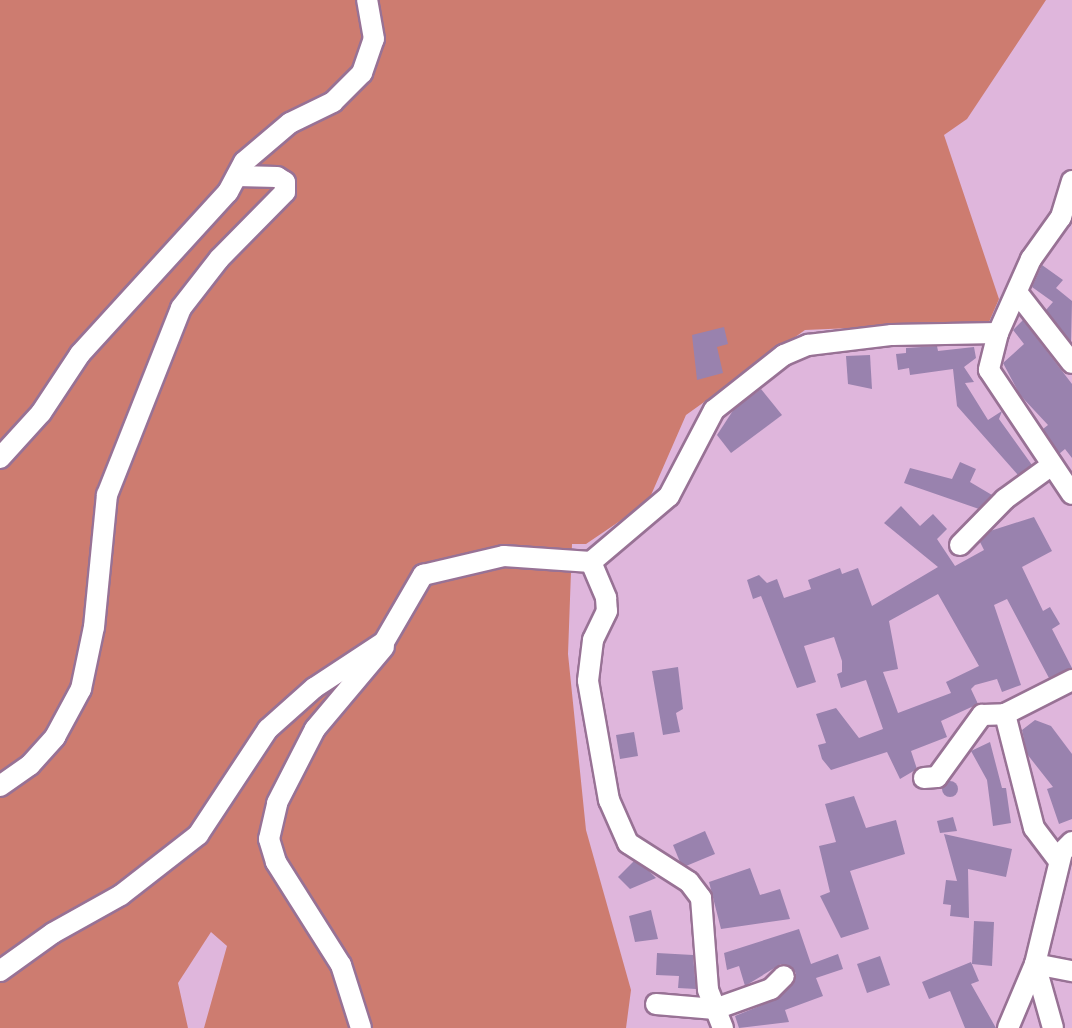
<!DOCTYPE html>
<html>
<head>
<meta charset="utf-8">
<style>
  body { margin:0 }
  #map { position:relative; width:1072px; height:1028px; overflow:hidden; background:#dfb6dc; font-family:Karla,sans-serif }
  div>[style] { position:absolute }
  .green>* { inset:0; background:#cd7c70 }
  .building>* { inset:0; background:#9982ae }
  .round { border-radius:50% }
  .roads { filter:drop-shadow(2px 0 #987295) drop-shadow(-2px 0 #987295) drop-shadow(0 2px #987295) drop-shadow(0 -2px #987295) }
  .minor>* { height:20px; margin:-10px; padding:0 10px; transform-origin:10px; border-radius:10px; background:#fff }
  span { translate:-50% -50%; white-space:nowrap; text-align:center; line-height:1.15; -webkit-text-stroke:5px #dfb6dc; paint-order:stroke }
</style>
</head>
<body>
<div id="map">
  <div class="green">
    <i style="clip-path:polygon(0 0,1046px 0,967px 119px,944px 135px,999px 299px,989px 322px,805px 330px,686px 415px,648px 502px,586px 544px,572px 544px,568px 654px,586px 830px,631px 990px,626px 1028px,204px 1028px,227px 946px,211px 932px,178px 983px,188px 1028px,0 1028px)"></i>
  </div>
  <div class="building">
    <i style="clip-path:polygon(1042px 265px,1063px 280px,1056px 288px,1072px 301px,1071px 343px,1046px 310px,1053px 302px,1032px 287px)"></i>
    <i style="clip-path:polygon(1023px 320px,1072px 384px,1072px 458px,1065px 449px,1059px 454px,1043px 429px,1048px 425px,1020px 395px,1003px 363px,1024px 344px,1013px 330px)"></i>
    <i style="clip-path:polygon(724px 327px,728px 344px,717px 347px,723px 373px,697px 380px,692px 335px)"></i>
    <i style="clip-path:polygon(937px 346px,938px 351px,974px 347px,976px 358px,964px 367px,974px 382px,965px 383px,988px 420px,1002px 411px,999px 419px,1032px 465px,1018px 475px,957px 406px,953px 369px,910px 375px,909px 368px,898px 370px,896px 354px,906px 353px,906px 348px)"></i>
    <i style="clip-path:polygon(870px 355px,872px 389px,848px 384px,846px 356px)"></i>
    <i style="clip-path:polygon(761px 389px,782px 415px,731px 453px,717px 435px,734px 409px)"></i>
    <i style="clip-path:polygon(960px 462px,976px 469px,970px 482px,992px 495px,979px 509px,904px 483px,910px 468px,952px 479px)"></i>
    <i style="clip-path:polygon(evenodd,901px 506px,920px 526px,933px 514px,947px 529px,937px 539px,955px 566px,984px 550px,980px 542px,990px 531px,1034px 517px,1052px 551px,1022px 567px,1043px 611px,1050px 607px,1060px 624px,1052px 629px,1072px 668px,1049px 678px,1007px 599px,994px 605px,1021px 685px,1002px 692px,997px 679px,975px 685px,971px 689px,978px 704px,941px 721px,947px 737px,911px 751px,917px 769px,900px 779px,887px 752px,831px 770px,822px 759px,818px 745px,826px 743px,816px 714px,836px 708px,859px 738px,883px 729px,866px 680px,841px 688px,837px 674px,842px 672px,842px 661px,834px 637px,804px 646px,816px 682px,797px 688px,761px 596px,753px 599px,747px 580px,759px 575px,767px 583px,777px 579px,784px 598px,811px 589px,808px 580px,840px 568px,842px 574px,858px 568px,872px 606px,938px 567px,884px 523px,901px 506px,938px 594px,979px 666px,946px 682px,951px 693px,898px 713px,883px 672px,898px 669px,889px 621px,938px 594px)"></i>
    <i style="clip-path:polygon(678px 667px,683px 709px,676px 713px,680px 732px,663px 735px,652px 671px)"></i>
    <i style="clip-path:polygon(1035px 720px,1051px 726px,1072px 754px,1072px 819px,1059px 824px,1047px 789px,1053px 787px,1027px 754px,1022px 730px)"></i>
    <i style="clip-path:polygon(634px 732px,638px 756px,620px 759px,616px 735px)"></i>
    <i style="clip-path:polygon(990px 742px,1002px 788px,1006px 788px,1011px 823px,993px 826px,987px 780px,971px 751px)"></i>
    <i class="round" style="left:942px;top:781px;width:16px;height:16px"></i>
    <i style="clip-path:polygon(854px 796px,866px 828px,896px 820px,905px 854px,850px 871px,869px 929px,841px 938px,820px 896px,830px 892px,819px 846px,836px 842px,825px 804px)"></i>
    <i style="clip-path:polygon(953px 817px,957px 831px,940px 833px,937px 821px)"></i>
    <i style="clip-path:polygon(705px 831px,715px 854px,686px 866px,680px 862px,673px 845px)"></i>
    <i style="clip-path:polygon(944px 834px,1012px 849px,1006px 877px,968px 869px,969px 918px,950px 916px,951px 905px,943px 904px,946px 880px,957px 881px)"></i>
    <i style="clip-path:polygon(634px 861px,648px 870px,656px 878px,630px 889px,618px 877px)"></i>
    <i style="clip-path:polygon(750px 868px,760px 895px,780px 889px,790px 919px,721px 929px,709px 882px)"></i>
    <i style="clip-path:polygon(651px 910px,658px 939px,635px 942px,629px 916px)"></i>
    <i style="clip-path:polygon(974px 921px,994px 922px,992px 966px,972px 964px)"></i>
    <i style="clip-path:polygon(799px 929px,811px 964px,838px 954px,843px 969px,816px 978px,823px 996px,785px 1010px,789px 1022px,739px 1028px,735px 1016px,779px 998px,796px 973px,781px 964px,745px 986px,739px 966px,727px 970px,724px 953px)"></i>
    <i style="clip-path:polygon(657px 953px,693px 955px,696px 989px,678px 988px,679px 976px,656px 975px)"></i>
    <i style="clip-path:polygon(880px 956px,890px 985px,867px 993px,857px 964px)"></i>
    <i style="clip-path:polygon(971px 962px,979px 981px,971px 984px,996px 1028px,965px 1028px,950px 991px,929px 999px,922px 982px)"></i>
  </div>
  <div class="roads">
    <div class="minor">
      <i style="left:1072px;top:181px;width:38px;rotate:107deg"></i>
      <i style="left:1061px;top:217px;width:52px;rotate:125.5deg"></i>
      <i style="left:1031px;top:259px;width:81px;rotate:114deg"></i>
      <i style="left:998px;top:333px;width:38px;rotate:104deg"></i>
      <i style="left:989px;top:370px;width:149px;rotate:56.2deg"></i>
      <i style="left:1019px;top:295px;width:86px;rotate:52.1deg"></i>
      <i style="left:0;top:458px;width:61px;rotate:-47.7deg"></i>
      <i style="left:41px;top:413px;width:71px;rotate:-56.5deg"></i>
      <i style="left:80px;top:354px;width:219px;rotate:-47.6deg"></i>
      <i style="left:228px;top:192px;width:34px;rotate:-62deg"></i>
      <i style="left:244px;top:162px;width:60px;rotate:-40.3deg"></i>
      <i style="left:290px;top:123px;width:48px;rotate:-26deg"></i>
      <i style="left:333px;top:102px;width:41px;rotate:-45deg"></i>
      <i style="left:362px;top:73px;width:36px;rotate:-71deg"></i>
      <i style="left:374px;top:39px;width:40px;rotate:-100deg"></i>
      <i style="left:960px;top:545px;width:64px;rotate:-45.6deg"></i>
      <i style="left:1005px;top:499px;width:58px;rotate:-35.9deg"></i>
      <i style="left:591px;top:562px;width:39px;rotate:67deg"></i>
      <i style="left:606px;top:598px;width:13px;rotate:86deg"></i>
      <i style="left:607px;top:611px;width:32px;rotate:116deg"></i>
      <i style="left:593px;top:640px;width:41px;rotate:97deg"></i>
      <i style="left:588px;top:681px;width:121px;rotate:80deg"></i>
      <i style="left:609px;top:800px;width:47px;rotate:66.2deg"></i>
      <i style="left:628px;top:843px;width:72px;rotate:32.6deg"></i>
      <i style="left:689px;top:882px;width:20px;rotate:53deg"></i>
      <i style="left:701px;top:898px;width:92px;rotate:85.6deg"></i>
      <i style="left:708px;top:990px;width:41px;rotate:68.5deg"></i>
      <i style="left:924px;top:778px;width:13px;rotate:-4deg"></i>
      <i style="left:937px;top:777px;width:77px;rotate:-54deg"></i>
      <i style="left:982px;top:715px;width:23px;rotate:-2deg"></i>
      <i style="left:0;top:786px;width:37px;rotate:-35deg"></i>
      <i style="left:30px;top:765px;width:38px;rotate:-48deg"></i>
      <i style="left:55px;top:737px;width:55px;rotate:-61.6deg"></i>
      <i style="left:81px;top:689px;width:63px;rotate:-78.2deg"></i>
      <i style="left:94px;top:627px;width:133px;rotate:-84.4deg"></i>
      <i style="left:107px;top:495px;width:201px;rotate:-68.4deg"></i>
      <i style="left:181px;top:308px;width:62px;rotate:-52.2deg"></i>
      <i style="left:219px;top:259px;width:94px;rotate:-45.4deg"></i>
      <i style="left:285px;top:192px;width:10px;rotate:-90deg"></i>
      <i style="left:285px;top:182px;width:9px;rotate:-148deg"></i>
      <i style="left:277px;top:177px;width:40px;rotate:-178.6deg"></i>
      <i style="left:1059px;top:861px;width:41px;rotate:-127.1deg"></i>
      <i style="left:1034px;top:828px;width:118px;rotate:-104.3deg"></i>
      <i style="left:1005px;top:714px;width:75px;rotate:-26.9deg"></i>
      <i style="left:0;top:971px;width:65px;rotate:-35.6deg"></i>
      <i style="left:53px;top:933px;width:78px;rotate:-29.2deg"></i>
      <i style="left:121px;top:895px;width:98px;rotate:-37.9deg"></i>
      <i style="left:198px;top:835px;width:127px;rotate:-56.6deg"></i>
      <i style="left:268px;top:729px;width:62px;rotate:-41.7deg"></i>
      <i style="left:314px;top:688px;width:84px;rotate:-33.3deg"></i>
      <i style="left:384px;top:642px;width:78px;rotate:-59.8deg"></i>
      <i style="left:423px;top:575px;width:83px;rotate:-13.2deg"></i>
      <i style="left:504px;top:556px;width:87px;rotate:3.9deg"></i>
      <i style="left:591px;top:562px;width:102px;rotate:-40.2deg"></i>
      <i style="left:669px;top:496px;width:97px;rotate:-62.4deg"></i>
      <i style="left:714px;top:410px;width:89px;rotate:-38.2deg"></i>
      <i style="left:784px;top:355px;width:26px;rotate:-23deg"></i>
      <i style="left:808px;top:345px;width:85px;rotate:-6.8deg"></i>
      <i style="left:892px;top:335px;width:106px;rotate:-1.1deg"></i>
      <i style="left:656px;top:1004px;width:59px;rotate:4.8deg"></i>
      <i style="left:715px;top:1009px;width:59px;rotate:-19.7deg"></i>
      <i style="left:771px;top:989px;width:18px;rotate:-45deg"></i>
      <i style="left:361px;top:1028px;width:66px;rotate:-107.6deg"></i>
      <i style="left:341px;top:965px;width:122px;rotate:-122.3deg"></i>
      <i style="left:276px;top:862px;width:24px;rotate:-107deg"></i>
      <i style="left:269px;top:839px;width:37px;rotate:-77deg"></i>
      <i style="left:277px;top:803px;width:83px;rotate:-62.8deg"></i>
      <i style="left:315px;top:729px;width:107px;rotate:-49.9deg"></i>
      <i style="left:1008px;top:1028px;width:69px;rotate:-67.1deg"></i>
      <i style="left:1035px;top:964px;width:115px;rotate:-76.4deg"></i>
      <i style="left:1062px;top:852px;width:14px;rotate:-45deg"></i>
      <i style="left:1053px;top:1028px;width:66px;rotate:-105.7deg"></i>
      <i style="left:1035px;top:964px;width:38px;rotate:11deg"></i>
    </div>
  </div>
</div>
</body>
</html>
